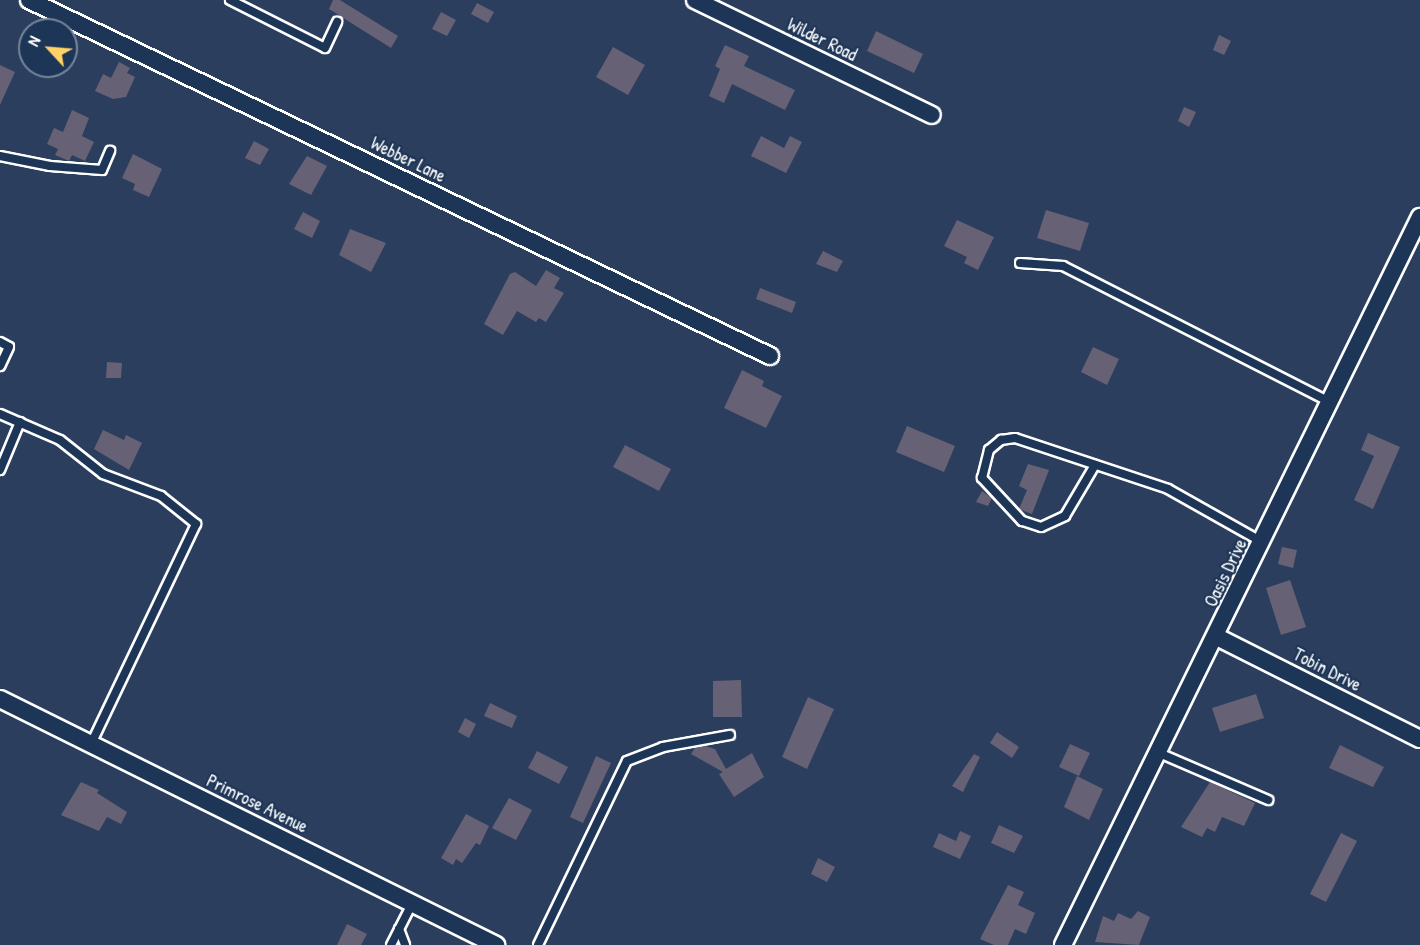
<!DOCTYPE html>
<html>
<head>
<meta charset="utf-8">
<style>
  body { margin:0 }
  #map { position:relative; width:1420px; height:945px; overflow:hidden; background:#2c3e5d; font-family:"Patrick Hand",sans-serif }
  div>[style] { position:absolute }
  .building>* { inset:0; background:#666175 }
  .roads { filter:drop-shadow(2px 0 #fff) drop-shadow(-2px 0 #fff) drop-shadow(0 2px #fff) drop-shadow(0 -2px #fff) }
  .lane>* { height:8px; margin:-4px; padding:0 4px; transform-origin:4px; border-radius:4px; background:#1d3557 }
  .street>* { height:16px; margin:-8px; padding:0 8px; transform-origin:8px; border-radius:8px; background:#1d3557 }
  span { translate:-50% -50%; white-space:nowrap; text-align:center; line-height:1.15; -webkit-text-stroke:4.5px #1d3557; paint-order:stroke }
  .street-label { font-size:18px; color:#fff }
  .north { position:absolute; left:18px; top:18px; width:60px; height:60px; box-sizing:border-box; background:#1d3557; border:2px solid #77869a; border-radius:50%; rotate:296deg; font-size:16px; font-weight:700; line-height:24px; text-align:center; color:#fff }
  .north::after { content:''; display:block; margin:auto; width:21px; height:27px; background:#ffd166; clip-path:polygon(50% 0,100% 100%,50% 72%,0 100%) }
</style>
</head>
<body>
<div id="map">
  <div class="building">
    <i style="clip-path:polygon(333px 0,340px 0,398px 36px,391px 48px,329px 9px)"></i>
    <i style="clip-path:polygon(477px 3px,494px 12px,488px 23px,471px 14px)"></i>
    <i style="clip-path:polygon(441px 12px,456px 20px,447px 36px,432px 29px)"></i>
    <i style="clip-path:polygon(876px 31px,923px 54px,914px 73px,867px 51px)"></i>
    <i style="clip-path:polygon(1219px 35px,1231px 41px,1224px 55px,1213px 50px)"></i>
    <i style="clip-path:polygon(725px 45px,749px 56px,744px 66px,795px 90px,785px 110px,732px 84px,724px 103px,709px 96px,720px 69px,715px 66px)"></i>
    <i style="clip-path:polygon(613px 47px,645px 65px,628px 95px,596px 77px)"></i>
    <i style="clip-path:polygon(119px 62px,130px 68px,127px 73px,135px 77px,126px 97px,113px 99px,95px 91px,103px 74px,111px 78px)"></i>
    <i style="clip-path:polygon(0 65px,15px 72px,0 105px)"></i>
    <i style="clip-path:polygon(1184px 107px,1196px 112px,1189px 127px,1178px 121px)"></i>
    <i style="clip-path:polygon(72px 110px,89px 118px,82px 136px,94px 142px,85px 161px,72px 155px,69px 161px,55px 155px,58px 149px,47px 144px,54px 128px,63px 132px)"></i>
    <i style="clip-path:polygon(761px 136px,784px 148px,790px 136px,802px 142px,786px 173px,751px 156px)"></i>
    <i style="clip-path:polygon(254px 141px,269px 149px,260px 165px,245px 158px)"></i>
    <i style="clip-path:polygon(133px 154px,162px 169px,149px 197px,133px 190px,135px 184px,122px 178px)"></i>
    <i style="clip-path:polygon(307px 156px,327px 166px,311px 195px,289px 184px)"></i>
    <i style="clip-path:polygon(1046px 210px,1089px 223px,1080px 251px,1037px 238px)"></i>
    <i style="clip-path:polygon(303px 212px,320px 221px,312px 238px,294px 229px)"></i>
    <i style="clip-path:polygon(957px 220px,994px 237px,978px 270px,964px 263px,967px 257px,944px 246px)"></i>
    <i style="clip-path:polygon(350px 229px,386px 243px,371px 272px,339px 255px)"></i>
    <i style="clip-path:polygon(823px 251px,843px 261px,837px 272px,816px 264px)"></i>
    <i style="clip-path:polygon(546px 270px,560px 278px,554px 288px,564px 293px,546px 322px,539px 318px,536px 322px,517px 311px,503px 335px,484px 324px,510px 274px,515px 272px,536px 286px)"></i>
    <i style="clip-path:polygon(760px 288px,796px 302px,792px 313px,756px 299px)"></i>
    <i style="clip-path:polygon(1093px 347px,1119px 359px,1107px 385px,1081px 372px)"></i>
    <i style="clip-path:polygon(107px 362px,122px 363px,121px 378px,106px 378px)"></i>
    <i style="clip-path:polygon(742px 370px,764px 381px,762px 386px,782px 396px,766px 428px,724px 408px)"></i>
    <i style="clip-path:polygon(907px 426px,955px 446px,944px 472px,896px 452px)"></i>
    <i style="clip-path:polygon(103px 430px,124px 440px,126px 435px,142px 443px,129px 470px,94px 449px)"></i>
    <i style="clip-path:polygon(1368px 433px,1400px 447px,1373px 509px,1354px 500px,1374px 456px,1361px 450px)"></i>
    <i style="clip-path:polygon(625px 445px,671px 469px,659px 491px,613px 467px)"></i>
    <i style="clip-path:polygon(1028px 464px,1049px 470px,1032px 514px,1019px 509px,1027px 490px,1019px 486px)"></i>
    <i style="clip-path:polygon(982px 491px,992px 498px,988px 506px,976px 502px)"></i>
    <i style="clip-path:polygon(1282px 547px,1297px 550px,1293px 568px,1278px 564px)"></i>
    <i style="clip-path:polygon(1290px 580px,1306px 627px,1281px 635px,1266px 588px)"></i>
    <i style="clip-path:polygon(741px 680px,742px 717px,713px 717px,713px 681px)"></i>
    <i style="clip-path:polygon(1256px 694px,1264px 718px,1220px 732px,1212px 708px)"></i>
    <i style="clip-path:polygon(808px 697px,834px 709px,807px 769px,782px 757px)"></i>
    <i style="clip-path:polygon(490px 703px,517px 716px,512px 728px,484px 716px)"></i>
    <i style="clip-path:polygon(465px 718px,476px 724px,469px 738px,458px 732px)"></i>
    <i style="clip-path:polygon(997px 732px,1019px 747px,1012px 758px,990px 743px)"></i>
    <i style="clip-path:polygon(1070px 744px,1090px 753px,1079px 776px,1059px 767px)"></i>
    <i style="clip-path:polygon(1340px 745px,1384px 767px,1373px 787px,1329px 768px)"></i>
    <i style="clip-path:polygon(705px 746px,715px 749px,726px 769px,752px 753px,764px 777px,734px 797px,719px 774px,723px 772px,691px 754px,695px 748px)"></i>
    <i style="clip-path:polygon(537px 751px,568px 767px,559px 784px,528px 768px)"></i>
    <i style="clip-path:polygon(974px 754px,980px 757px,963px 792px,952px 786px)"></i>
    <i style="clip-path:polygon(596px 756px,611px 763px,583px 823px,570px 817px)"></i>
    <i style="clip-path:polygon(1077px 776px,1103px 789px,1089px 820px,1064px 807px)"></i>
    <i style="clip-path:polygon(81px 782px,99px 790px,97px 793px,127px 812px,121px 824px,107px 817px,99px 831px,61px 815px)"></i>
    <i style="clip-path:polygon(1210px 782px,1255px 803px,1244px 826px,1222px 817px,1215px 832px,1207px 828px,1202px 837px,1181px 827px)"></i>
    <i style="clip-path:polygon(509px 798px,532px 810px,516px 840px,492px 828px)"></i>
    <i style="clip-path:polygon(466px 814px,489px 826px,480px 845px,476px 843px,462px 863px,456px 859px,453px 865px,441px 858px)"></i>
    <i style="clip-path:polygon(999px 825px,1023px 836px,1014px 853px,991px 843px)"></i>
    <i style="clip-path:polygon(960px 831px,971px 836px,960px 859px,933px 847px,939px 833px,956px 841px)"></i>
    <i style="clip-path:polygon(1341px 833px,1357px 841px,1326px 902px,1310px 894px)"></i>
    <i style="clip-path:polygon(818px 858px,835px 867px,827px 882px,811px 874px)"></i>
    <i style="clip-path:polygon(1008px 885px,1024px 892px,1018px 905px,1035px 913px,1026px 934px,1015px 929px,1008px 945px,994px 945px,980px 939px)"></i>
    <i style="clip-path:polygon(1138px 911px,1150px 917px,1139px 945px,1095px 942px,1103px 916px,1114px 921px,1118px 913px,1131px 919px)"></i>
    <i style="clip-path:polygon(347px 924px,367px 934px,361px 945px,337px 945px)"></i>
  </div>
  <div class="roads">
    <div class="lane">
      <i style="left:230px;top:0;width:106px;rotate:26.8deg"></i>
      <i style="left:325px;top:48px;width:29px;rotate:-65deg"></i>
      <i style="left:0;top:156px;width:51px;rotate:11.3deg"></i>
      <i style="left:50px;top:166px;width:52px;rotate:4.4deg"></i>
      <i style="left:102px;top:170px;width:21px;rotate:-67deg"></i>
      <i style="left:1020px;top:263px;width:43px;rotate:4deg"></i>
      <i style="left:1063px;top:266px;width:300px;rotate:27deg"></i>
      <i style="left:0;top:342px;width:10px;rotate:29deg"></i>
      <i style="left:9px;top:347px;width:21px;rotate:115deg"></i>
      <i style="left:0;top:414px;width:65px;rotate:23.4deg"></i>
      <i style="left:60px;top:440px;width:55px;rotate:38.3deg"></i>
      <i style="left:103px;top:474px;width:62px;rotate:20.8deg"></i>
      <i style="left:161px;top:496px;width:45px;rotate:38.7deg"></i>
      <i style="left:196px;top:524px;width:244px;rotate:115.5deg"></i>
      <i style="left:1095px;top:465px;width:59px;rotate:120.5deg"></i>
      <i style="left:1065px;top:516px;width:26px;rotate:155deg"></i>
      <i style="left:1041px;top:527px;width:20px;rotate:-162deg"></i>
      <i style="left:1022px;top:521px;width:59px;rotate:-132.9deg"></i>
      <i style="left:982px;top:478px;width:29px;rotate:-76deg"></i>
      <i style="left:989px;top:450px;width:16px;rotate:-40deg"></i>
      <i style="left:1001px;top:440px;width:14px;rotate:-8deg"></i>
      <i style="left:1015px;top:438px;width:161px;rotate:18.4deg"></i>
      <i style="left:1168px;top:489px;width:108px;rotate:29.4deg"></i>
      <i style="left:0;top:470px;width:52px;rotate:-67.4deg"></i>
      <i style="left:1159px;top:753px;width:119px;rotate:23.3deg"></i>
      <i style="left:399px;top:929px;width:17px;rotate:69deg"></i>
      <i style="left:391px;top:945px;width:46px;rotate:-62.9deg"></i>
      <i style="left:538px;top:945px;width:204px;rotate:-64.2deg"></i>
      <i style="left:627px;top:761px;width:39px;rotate:-21deg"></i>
      <i style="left:663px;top:747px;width:68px;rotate:-10.2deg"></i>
    </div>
    <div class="street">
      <i style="left:29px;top:0;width:822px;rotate:25.66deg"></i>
      <i style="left:695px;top:0;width:263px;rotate:25.9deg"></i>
      <i style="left:1217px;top:637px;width:227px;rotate:26.7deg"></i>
      <i style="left:0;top:699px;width:554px;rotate:26.38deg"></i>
      <i style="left:1063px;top:945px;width:811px;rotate:-63.88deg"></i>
    </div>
  </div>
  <div class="street-label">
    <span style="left:822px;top:40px;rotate:26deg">Wilder Road</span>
    <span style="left:408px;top:160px;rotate:26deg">Webber Lane</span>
    <span style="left:1226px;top:573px;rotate:-64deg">Oasis Drive</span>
    <span style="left:1327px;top:670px;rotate:27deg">Tobin Drive</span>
    <span style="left:257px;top:804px;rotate:26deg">Primrose Avenue</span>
  </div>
  <div class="north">N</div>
</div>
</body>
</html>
